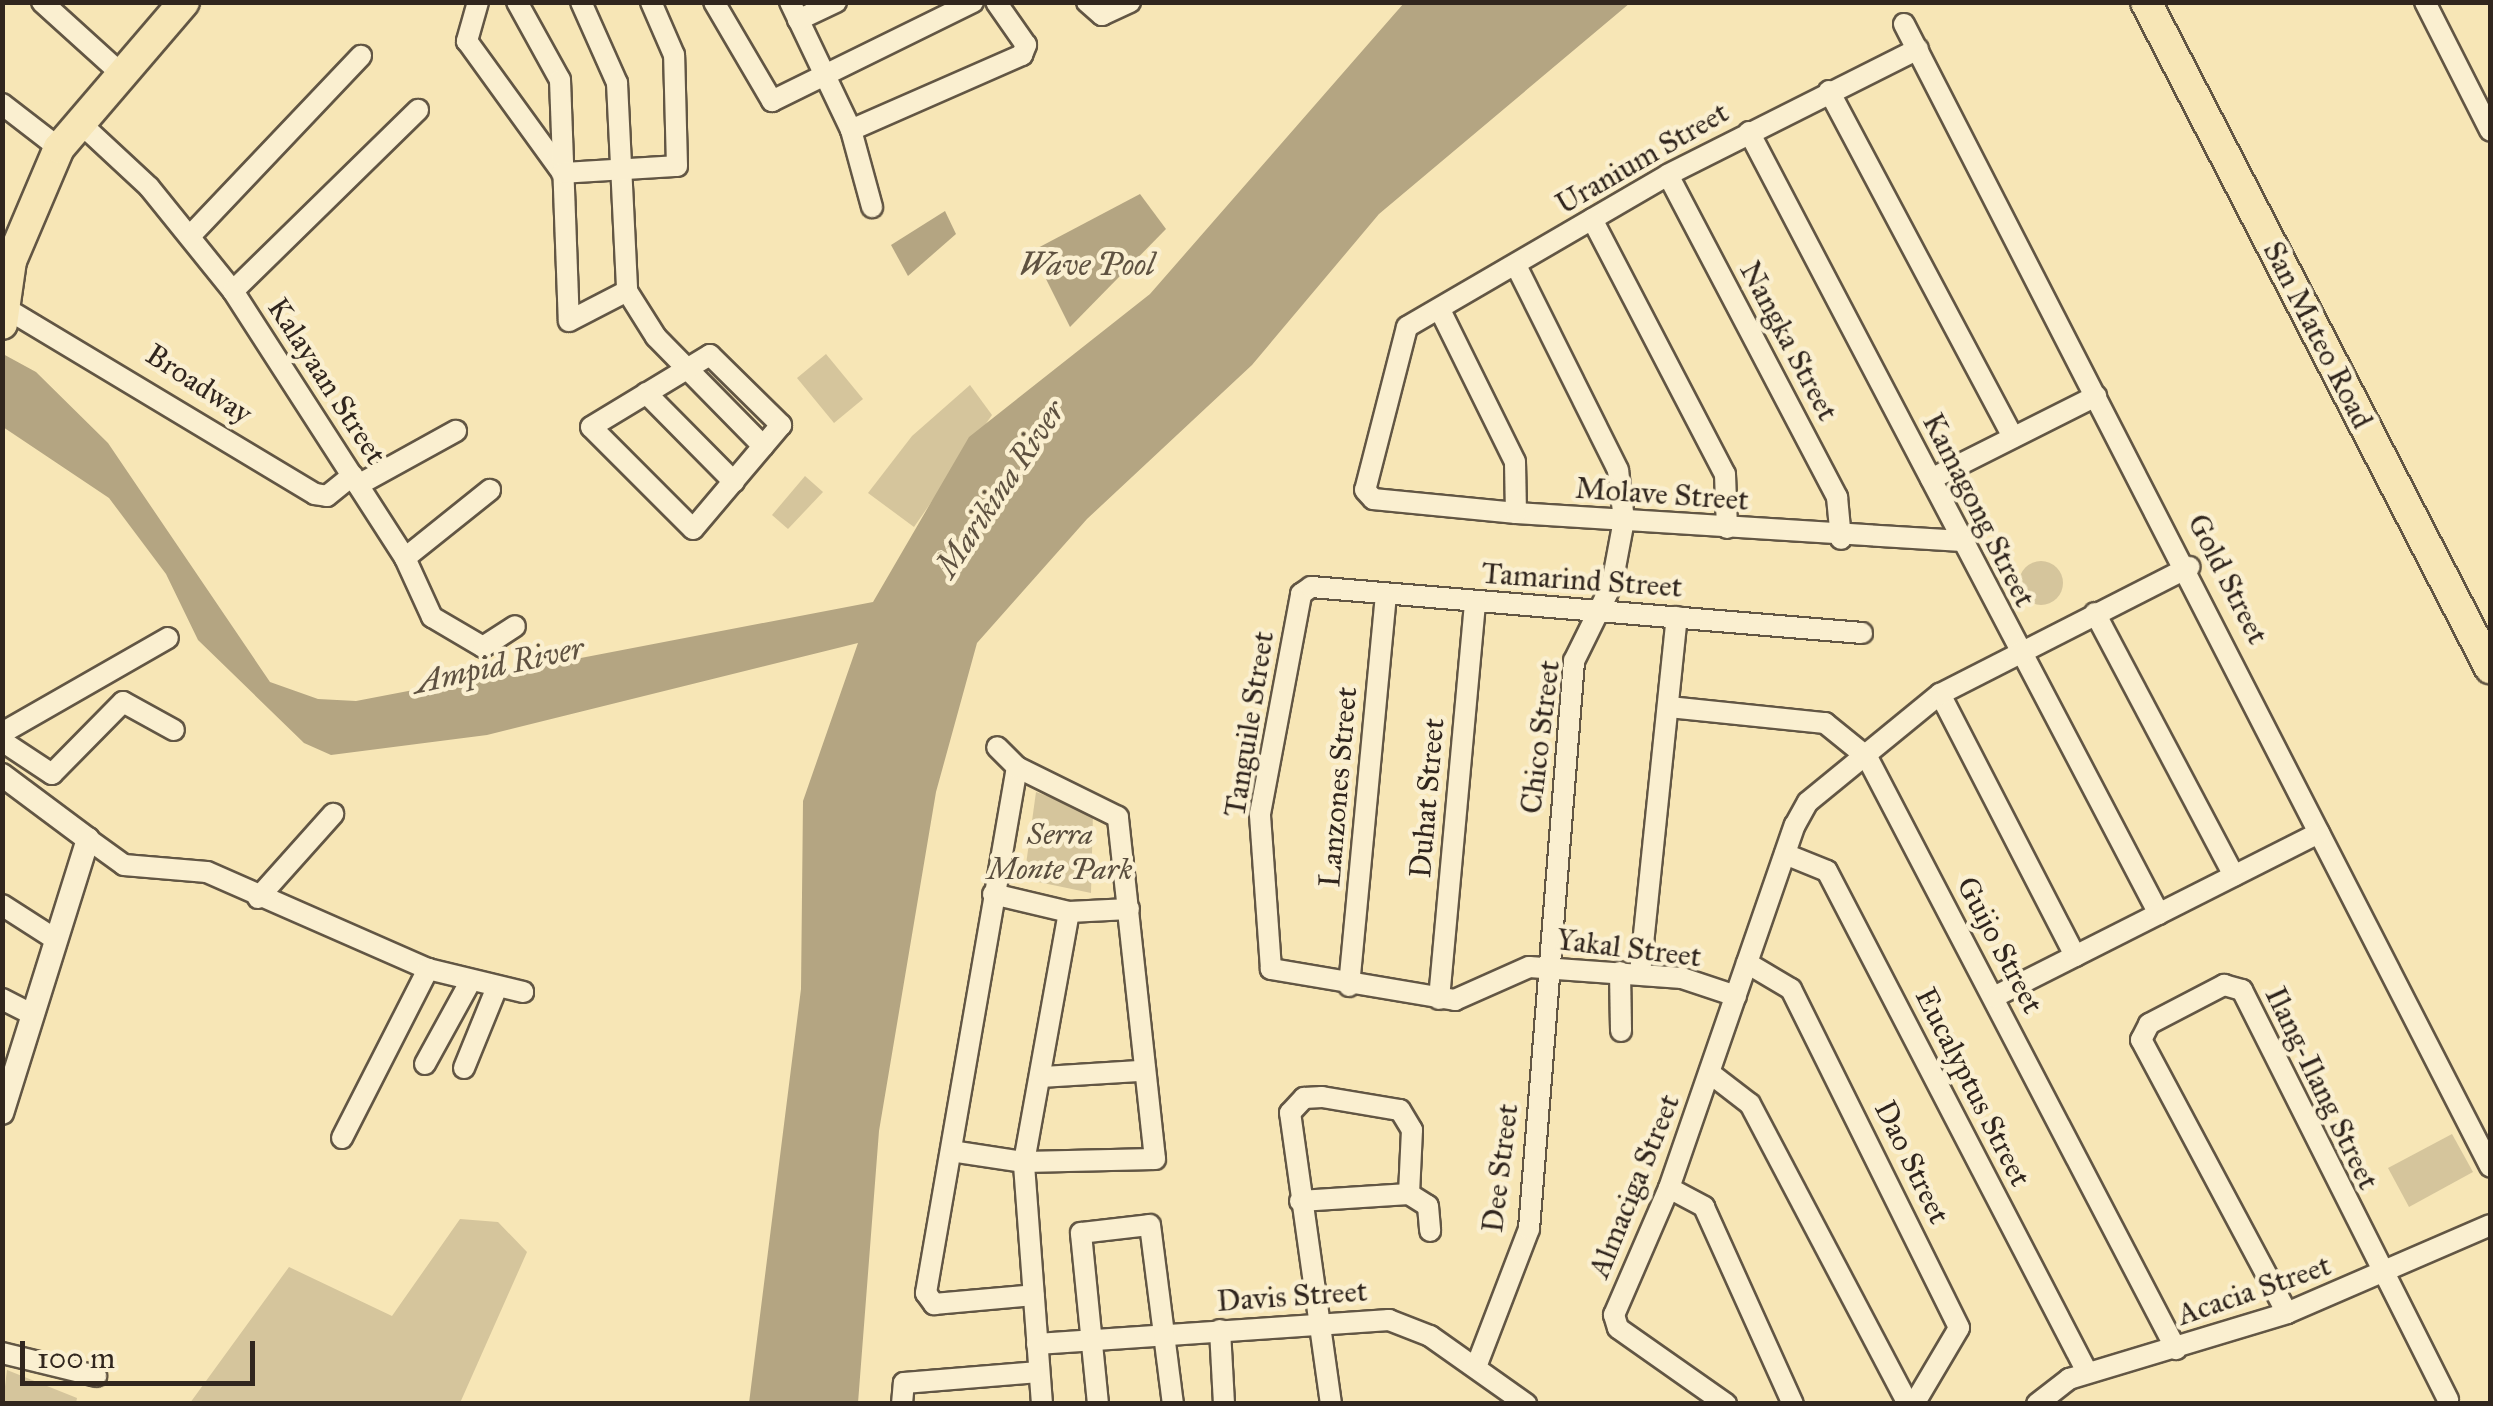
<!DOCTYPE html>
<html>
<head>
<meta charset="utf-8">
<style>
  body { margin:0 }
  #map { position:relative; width:2493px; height:1406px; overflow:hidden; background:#f7e6b6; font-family:"IM FELL Great Primer",serif }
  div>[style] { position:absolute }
  .green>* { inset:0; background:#d5c59c }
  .round { border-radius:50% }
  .water>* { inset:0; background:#b4a582 }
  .roads { filter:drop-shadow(2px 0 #625644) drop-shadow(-2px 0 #625644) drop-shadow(0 2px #625644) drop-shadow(0 -2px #625644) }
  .minor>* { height:20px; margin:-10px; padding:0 10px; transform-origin:10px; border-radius:10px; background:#faefd0 }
  .tertiary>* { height:22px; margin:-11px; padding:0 11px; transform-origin:11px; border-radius:11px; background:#faefd0 }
  .primary>* { height:30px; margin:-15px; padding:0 15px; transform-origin:15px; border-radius:15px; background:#f7e6b6 }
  span { translate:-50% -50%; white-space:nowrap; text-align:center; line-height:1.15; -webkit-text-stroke:9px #faefd0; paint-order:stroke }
  .street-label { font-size:30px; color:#31261e }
  .park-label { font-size:30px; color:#5a4e3e; font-style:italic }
  .water-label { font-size:32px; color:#5f5241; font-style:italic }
  .frame { position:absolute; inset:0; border:5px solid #31261e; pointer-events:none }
  .scale { position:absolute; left:20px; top:1341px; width:235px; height:45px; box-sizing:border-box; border:5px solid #31261e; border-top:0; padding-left:12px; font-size:30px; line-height:35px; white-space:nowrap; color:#31261e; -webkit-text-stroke:8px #faefd0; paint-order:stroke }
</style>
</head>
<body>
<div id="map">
  <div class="green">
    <i style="clip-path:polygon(826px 354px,863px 399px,834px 423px,797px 378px)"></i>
    <i style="clip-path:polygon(970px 385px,992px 415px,914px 527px,868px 493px,912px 436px)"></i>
    <i style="clip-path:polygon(805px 476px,823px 492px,788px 529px,772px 515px)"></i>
    <i class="round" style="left:2019px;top:561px;width:44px;height:44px"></i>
    <i style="clip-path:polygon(1036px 792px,1093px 813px,1091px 893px,1024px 879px)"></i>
    <i style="clip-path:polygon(2452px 1134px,2473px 1172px,2409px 1207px,2388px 1168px)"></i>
    <i style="clip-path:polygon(460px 1219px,498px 1222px,527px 1252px,460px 1403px,190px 1403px,289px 1267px,392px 1316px)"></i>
    <i style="clip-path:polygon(7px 1370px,77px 1398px,76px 1403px,3px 1403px)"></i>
  </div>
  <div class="water">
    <i style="clip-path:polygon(1404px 3px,1630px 3px,1379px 214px,1252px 365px,1087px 519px,977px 643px,936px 792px,879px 1131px,858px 1403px,749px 1403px,801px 989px,803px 801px,858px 643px,487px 735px,331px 755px,304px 743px,198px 640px,166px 574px,109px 498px,3px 427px,3px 354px,36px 372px,108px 443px,270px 682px,318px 699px,356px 701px,873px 602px,969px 437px,1150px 294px)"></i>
    <i style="clip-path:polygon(1140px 194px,1166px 229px,1070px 327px,1032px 251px)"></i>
    <i style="clip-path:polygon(945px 211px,956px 234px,908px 276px,891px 245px)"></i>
  </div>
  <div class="roads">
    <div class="minor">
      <i style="left:42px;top:2px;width:103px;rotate:42.2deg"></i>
      <i style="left:478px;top:2px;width:41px;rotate:105.8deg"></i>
      <i style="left:467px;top:41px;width:160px;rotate:54.1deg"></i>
      <i style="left:517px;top:2px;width:89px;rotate:61.1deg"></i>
      <i style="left:560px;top:80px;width:241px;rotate:87.9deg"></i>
      <i style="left:569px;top:321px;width:65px;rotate:-27.3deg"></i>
      <i style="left:581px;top:2px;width:89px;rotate:66deg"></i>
      <i style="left:617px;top:83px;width:208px;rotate:87.2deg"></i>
      <i style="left:714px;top:2px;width:115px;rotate:59.6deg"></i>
      <i style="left:772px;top:101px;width:224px;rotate:-26.2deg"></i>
      <i style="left:790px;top:2px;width:142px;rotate:64.5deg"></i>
      <i style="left:851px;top:130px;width:80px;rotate:74.7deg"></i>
      <i style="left:1087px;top:2px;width:20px;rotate:41deg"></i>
      <i style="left:1102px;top:15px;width:31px;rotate:-25deg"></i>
      <i style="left:2425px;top:2px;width:144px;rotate:63.1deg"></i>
      <i style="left:798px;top:20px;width:42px;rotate:-25.3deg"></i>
      <i style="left:1904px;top:24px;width:1284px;rotate:62.84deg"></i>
      <i style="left:1918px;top:49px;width:280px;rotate:153.3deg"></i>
      <i style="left:1668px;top:175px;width:302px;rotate:149.8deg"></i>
      <i style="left:1407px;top:327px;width:168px;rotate:104.4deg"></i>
      <i style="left:1365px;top:490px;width:12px;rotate:48deg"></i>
      <i style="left:1373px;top:499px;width:144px;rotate:5.6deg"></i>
      <i style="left:1516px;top:513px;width:443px;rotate:3.6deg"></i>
      <i style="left:1829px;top:91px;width:392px;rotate:62deg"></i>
      <i style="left:2px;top:104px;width:72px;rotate:37.7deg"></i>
      <i style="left:78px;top:121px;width:97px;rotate:42.9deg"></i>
      <i style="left:149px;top:187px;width:134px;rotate:51.1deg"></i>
      <i style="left:233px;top:291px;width:318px;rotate:57.2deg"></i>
      <i style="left:405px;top:558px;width:65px;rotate:65.4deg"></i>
      <i style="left:432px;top:617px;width:59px;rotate:30.5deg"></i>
      <i style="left:483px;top:647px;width:38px;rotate:-33deg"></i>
      <i style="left:851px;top:130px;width:187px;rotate:-23.7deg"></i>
      <i style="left:1022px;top:55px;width:11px;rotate:-68deg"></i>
      <i style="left:1026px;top:45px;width:52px;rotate:-124.9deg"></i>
      <i style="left:1749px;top:132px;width:883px;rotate:62.33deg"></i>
      <i style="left:562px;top:173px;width:115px;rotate:-3.5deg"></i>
      <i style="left:677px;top:166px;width:111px;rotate:-91.5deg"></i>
      <i style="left:674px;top:55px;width:58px;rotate:-113.5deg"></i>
      <i style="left:1668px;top:175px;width:364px;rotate:62.3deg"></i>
      <i style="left:1837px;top:497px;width:42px;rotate:84.6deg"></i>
      <i style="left:1592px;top:219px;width:288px;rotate:62.5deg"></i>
      <i style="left:1725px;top:474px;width:54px;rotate:87.9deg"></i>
      <i style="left:191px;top:235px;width:247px;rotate:-46.5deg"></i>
      <i style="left:233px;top:291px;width:259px;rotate:-44.4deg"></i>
      <i style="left:627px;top:291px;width:54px;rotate:57.8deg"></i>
      <i style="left:656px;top:337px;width:153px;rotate:45.5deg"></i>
      <i style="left:7px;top:309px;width:359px;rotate:31deg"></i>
      <i style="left:315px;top:494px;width:12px;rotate:9deg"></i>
      <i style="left:327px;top:496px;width:33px;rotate:-39deg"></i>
      <i style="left:1440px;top:310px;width:169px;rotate:63.7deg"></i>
      <i style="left:1515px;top:462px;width:51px;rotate:88.9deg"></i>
      <i style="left:710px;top:355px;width:100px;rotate:44.6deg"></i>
      <i style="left:781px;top:425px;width:136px;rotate:130.2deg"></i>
      <i style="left:693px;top:529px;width:144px;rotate:-135deg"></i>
      <i style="left:591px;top:427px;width:139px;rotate:-31.2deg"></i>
      <i style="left:646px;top:393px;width:125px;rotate:45.3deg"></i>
      <i style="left:1931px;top:479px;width:185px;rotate:-26.7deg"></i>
      <i style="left:358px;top:485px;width:112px;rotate:-28.9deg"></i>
      <i style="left:405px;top:558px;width:109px;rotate:-38.7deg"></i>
      <i style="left:2095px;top:613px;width:297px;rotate:62.1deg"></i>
      <i style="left:1940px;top:694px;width:295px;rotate:62.7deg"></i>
      <i style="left:1669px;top:707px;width:157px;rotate:5.9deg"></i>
      <i style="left:1825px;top:723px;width:54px;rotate:39deg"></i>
      <i style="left:1867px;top:757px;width:668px;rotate:62.44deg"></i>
      <i style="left:2px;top:733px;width:191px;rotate:-29.8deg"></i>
      <i style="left:2px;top:741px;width:60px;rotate:33.4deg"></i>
      <i style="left:52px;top:774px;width:101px;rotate:-45.4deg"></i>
      <i style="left:123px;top:702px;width:58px;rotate:28.8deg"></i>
      <i style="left:1017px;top:767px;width:534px;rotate:99.82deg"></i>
      <i style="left:926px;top:1293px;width:14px;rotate:54deg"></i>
      <i style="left:934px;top:1304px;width:100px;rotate:-5.1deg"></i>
      <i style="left:88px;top:839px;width:44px;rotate:35.8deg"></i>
      <i style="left:124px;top:865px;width:83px;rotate:4.8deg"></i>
      <i style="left:207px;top:872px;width:241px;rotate:23.7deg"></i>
      <i style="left:428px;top:969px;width:98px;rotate:13.6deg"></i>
      <i style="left:1785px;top:854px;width:45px;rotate:22deg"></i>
      <i style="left:1827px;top:871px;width:564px;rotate:62.57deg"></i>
      <i style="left:993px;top:894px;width:78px;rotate:13.3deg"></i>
      <i style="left:1069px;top:912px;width:60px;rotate:-2.9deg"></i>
      <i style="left:258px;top:898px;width:113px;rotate:-48.2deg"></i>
      <i style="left:2px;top:905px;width:63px;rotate:32.7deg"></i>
      <i style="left:1747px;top:963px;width:51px;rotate:30.6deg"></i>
      <i style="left:1791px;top:989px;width:378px;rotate:63.6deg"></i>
      <i style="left:1959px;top:1328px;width:88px;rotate:120.6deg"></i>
      <i style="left:1620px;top:972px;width:59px;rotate:89deg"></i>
      <i style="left:1640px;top:973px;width:358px;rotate:-84.1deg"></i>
      <i style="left:1349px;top:986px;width:393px;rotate:-84.6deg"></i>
      <i style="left:1736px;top:996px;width:57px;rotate:-161.6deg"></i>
      <i style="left:1682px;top:978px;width:153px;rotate:-175.9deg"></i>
      <i style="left:1529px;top:967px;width:81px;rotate:156deg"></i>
      <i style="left:1455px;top:1000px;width:187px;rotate:-170.4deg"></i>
      <i style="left:1271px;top:969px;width:155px;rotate:-94.1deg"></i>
      <i style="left:1260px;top:814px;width:224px;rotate:-79.4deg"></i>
      <i style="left:1301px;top:594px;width:12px;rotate:-35deg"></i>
      <i style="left:1311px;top:587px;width:553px;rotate:4.77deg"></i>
      <i style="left:1994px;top:997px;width:364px;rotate:-26.8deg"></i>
      <i style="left:2px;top:999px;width:35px;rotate:27deg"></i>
      <i style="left:1439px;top:999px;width:398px;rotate:-84.8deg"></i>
      <i style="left:425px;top:1064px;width:94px;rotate:-61.2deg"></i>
      <i style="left:464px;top:1068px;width:82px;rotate:-67.8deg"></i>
      <i style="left:1711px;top:1074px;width:49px;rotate:37.6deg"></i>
      <i style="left:1750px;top:1104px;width:339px;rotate:62.2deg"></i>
      <i style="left:1042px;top:1077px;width:99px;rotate:-3.5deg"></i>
      <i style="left:342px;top:1138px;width:190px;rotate:-63deg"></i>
      <i style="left:951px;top:1151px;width:74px;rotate:8.6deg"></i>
      <i style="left:1024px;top:1162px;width:131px;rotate:-1.3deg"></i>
      <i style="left:1155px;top:1159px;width:344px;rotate:-96.2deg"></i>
      <i style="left:1118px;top:817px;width:113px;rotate:-153.7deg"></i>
      <i style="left:1017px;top:767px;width:28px;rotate:-135deg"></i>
      <i style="left:1669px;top:1188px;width:40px;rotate:28deg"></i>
      <i style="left:1704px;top:1207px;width:216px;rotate:65.7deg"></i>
      <i style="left:1300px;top:1201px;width:109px;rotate:-3.7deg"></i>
      <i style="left:1409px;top:1194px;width:22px;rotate:32deg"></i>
      <i style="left:1428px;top:1206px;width:25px;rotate:85deg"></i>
      <i style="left:2287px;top:1313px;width:310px;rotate:-118.1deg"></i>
      <i style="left:2141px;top:1040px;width:18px;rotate:-63deg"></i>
      <i style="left:2149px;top:1024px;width:85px;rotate:-27.5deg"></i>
      <i style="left:2224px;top:985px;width:19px;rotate:16deg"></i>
      <i style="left:2242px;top:990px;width:459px;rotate:63.3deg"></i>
      <i style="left:1220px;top:1330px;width:74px;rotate:86.9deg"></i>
      <i style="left:1037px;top:1344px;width:353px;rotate:-3.9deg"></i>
      <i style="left:1389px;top:1320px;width:44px;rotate:21.3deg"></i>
      <i style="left:1430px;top:1336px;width:118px;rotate:35.3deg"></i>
      <i style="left:2px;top:1353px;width:97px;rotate:13.7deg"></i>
      <i style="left:1476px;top:1367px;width:148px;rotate:-69deg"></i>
      <i style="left:1529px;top:1229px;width:570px;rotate:-85.47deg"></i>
      <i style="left:1574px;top:661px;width:86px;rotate:-63.7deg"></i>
      <i style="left:1612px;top:584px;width:65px;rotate:-79.4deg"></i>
      <i style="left:1624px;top:520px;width:50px;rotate:-96.8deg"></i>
      <i style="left:1618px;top:470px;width:227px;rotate:-116.5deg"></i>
      <i style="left:902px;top:1404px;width:21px;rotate:-85deg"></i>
      <i style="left:904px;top:1383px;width:135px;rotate:-4.7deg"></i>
      <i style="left:1042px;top:1404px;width:243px;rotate:-94.3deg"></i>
      <i style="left:1024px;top:1162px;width:254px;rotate:-79.8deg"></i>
      <i style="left:1098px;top:1404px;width:172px;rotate:-95.7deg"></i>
      <i style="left:1081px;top:1233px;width:69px;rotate:-6.6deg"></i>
      <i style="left:1150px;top:1225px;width:180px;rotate:82.7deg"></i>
      <i style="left:1331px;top:1404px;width:294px;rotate:-98deg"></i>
      <i style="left:1290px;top:1113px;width:21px;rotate:-47deg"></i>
      <i style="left:1304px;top:1098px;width:18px;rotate:-3deg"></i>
      <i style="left:1322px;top:1097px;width:79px;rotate:9.5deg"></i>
      <i style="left:1400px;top:1110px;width:23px;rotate:59deg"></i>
      <i style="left:1412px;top:1130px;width:64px;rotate:92.7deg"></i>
      <i style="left:1726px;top:1404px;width:132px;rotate:-144.9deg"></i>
      <i style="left:1618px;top:1328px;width:14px;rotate:-107deg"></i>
      <i style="left:1614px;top:1315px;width:138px;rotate:-66.6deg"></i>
      <i style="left:1669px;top:1188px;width:384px;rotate:-70.9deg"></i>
      <i style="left:1795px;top:825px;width:26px;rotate:-61deg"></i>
      <i style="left:1808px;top:802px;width:171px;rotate:-39.3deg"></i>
      <i style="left:1940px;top:694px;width:280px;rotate:-27deg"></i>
      <i style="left:2037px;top:1404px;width:41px;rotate:-38deg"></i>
      <i style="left:2069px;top:1379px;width:228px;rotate:-16.8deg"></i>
      <i style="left:2287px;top:1313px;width:221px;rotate:-23.4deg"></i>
    </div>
    <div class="tertiary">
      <i style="left:2px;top:775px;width:107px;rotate:36.7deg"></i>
      <i style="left:88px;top:839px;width:287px;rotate:107.4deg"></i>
    </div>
    <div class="primary">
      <i style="left:2146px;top:2px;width:750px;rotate:62.68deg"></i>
      <i style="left:2px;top:324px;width:64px;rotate:-81.9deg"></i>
      <i style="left:11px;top:261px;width:123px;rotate:-67deg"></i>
      <i style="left:59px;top:148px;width:192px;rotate:-49.4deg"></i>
    </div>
  </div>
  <div class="street-label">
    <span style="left:1642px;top:158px;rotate:-30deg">Uranium Street</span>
    <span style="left:2318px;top:335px;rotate:63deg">San Mateo Road</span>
    <span style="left:1789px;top:341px;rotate:62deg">Nangka Street</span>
    <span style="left:327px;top:381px;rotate:57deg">Kalayaan Street</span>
    <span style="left:199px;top:384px;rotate:33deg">Broadway</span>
    <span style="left:1662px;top:494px;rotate:4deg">Molave Street</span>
    <span style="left:1979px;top:510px;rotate:63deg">Kamagong Street</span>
    <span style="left:2228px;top:579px;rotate:63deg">Gold Street</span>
    <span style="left:1582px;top:580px;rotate:4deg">Tamarind Street</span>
    <span style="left:1249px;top:724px;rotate:-81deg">Tanguile Street</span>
    <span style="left:1540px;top:737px;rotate:-83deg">Chico Street</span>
    <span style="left:1338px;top:787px;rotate:-85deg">Lanzones Street</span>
    <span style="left:1427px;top:798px;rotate:-85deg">Duhat Street</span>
    <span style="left:2000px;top:945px;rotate:62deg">Guijo Street</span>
    <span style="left:1629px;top:948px;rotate:7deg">Yakal Street</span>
    <span style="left:1973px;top:1087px;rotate:63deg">Eucalyptus Street</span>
    <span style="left:2322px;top:1088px;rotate:64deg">Ilang-Ilang Street</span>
    <span style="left:1912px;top:1162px;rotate:64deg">Dao Street</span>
    <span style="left:1500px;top:1168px;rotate:-83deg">Dee Street</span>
    <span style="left:1634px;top:1186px;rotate:-68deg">Almaciga Street</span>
    <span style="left:2254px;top:1290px;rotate:-19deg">Acacia Street</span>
    <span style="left:1292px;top:1296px;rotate:-4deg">Davis Street</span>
  </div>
  <div class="park-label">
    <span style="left:1060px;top:851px">Serra<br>Monte Park</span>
  </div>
  <div class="water-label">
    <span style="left:1087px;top:265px">Wave Pool</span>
    <span style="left:1001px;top:489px;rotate:-56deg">Marikina River</span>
    <span style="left:499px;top:666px;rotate:-12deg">Ampid River</span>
  </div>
  <div class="frame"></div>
  <div class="scale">100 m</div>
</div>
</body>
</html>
